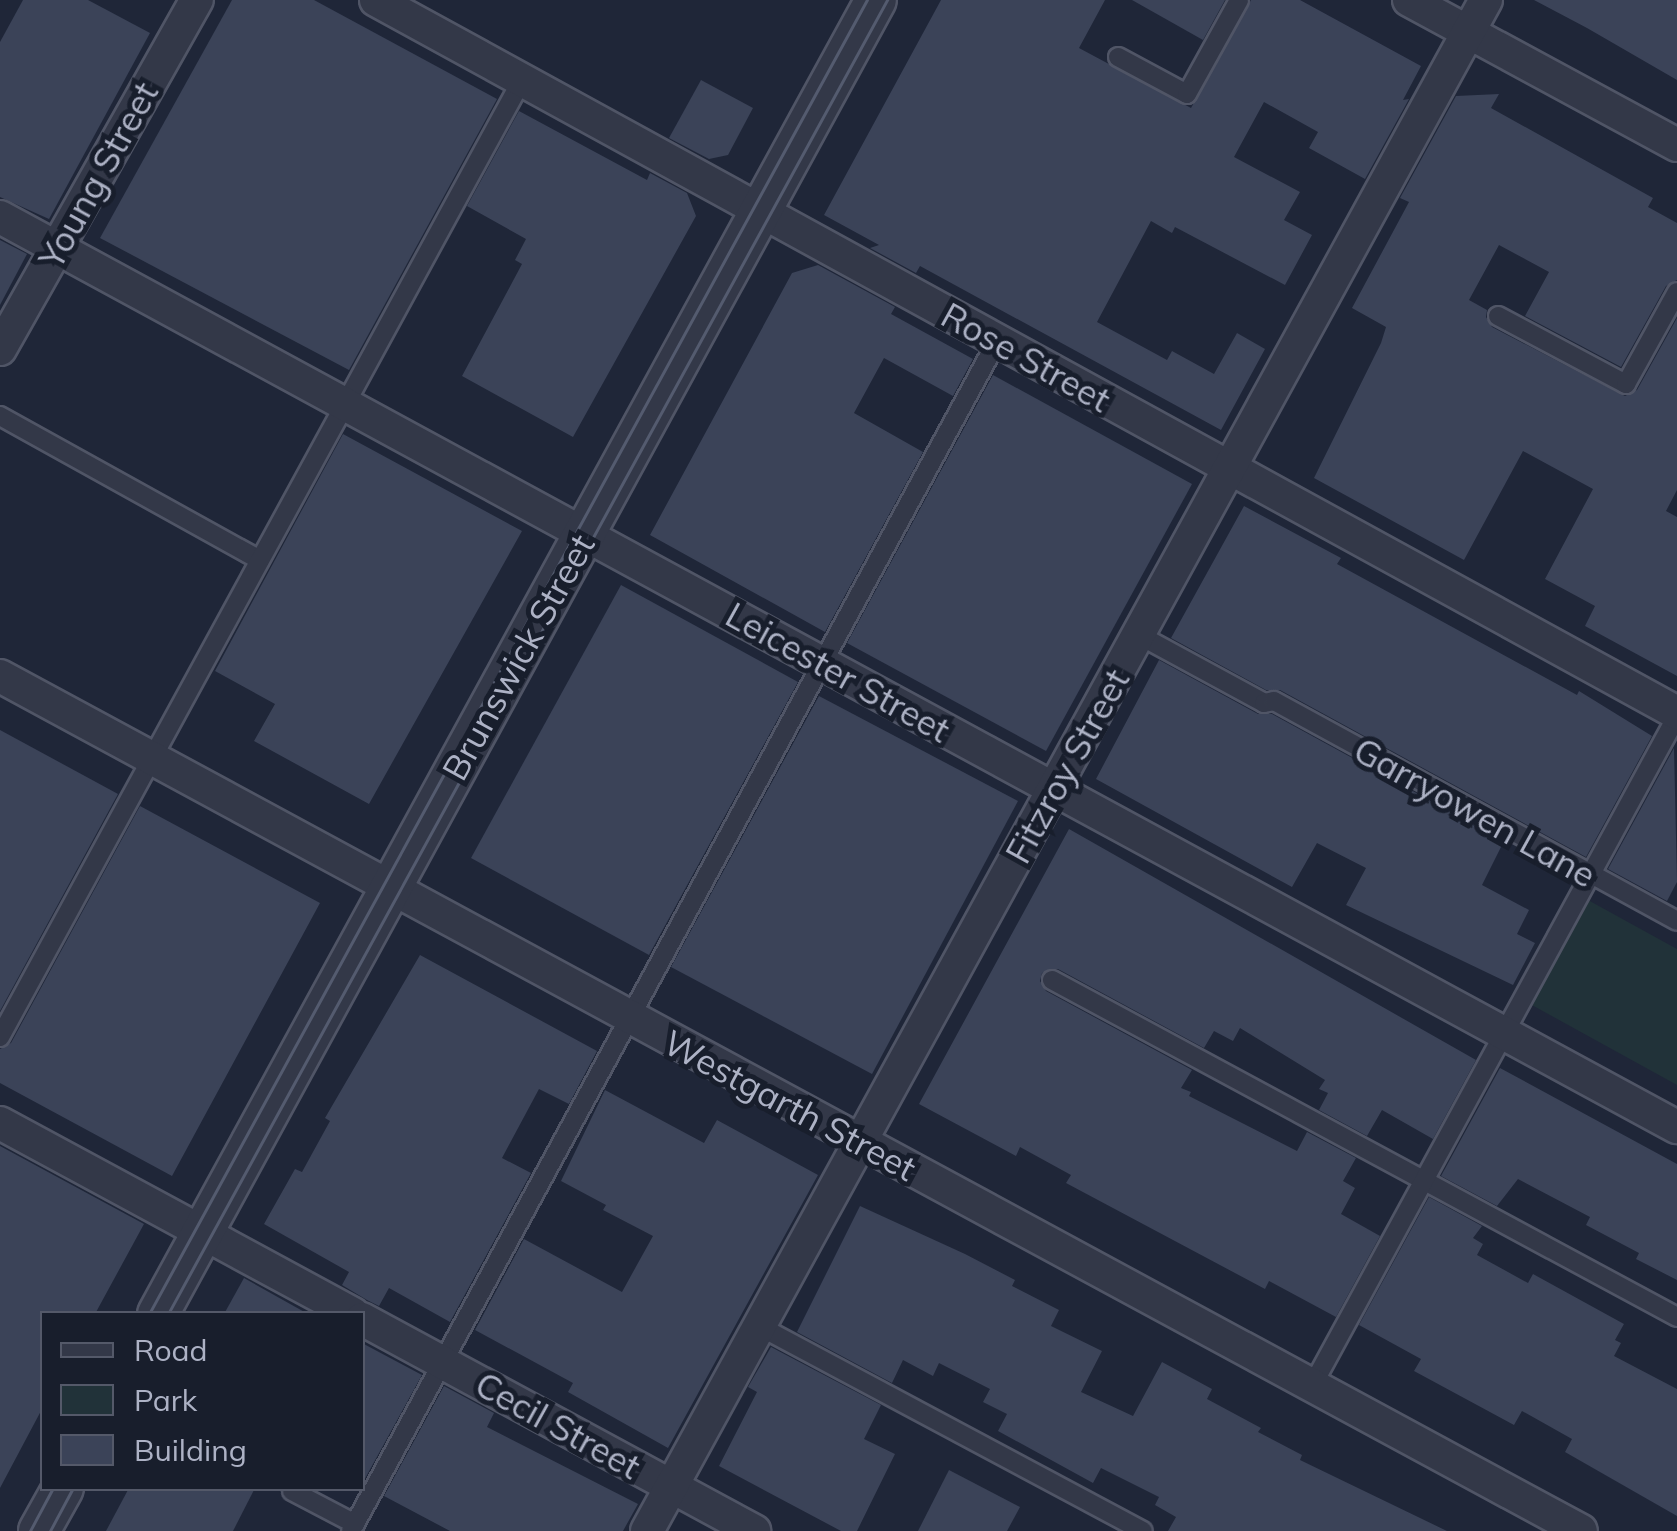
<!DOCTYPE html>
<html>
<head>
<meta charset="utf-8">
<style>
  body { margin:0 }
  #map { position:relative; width:1677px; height:1531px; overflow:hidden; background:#1f2638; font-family:Mulish,sans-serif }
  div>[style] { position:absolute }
  .green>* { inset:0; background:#213239 }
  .building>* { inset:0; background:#3b4358 }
  .roads { filter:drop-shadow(2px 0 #505566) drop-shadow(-2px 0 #505566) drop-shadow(0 2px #505566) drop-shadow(0 -2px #505566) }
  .service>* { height:18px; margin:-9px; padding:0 9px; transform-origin:9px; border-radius:9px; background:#333848 }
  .minor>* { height:32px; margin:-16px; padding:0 16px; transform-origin:16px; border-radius:16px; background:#333848 }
  .tertiary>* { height:40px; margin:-20px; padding:0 20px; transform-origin:20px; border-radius:20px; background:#333848 }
  .tram>* { height:2.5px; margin:-1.25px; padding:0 1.25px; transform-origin:1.25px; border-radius:1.25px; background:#545b6f }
  span { translate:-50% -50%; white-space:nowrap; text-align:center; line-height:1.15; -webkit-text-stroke:10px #181e2c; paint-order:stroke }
  .street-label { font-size:35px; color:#adb2c5 }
  .legend { position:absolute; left:40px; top:1311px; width:325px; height:180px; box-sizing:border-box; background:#181e2c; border:2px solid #545969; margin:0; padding:12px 18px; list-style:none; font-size:30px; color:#adb2c5 }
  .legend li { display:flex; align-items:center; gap:20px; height:50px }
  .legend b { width:50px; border:2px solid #545969 }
</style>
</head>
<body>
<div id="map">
  <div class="green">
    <i style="clip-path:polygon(1588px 900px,1677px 949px,1677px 1085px,1530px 1004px)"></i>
  </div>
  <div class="building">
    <i style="clip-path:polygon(23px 0,88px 0,150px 33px,49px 219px,0 197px,0 42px)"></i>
    <i style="clip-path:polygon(232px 0,314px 0,497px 99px,349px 370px,100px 238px)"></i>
    <i style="clip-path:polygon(941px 0,1105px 0,1079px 48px,1191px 108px,1251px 0,1300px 0,1421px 66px,1403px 100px,1409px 99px,1365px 179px,1309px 148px,1318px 132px,1264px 102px,1234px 157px,1300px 192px,1284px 220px,1312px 235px,1285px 285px,1175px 227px,1172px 233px,1151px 221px,1097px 322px,1167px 360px,1172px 351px,1214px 374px,1237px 333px,1265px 349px,1221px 430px,920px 266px,916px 273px,870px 248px,879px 245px,824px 215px)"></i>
    <i style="clip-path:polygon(1132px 0,1225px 0,1203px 40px)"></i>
    <i style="clip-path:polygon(1534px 0,1677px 0,1677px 80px,1587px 28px)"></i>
    <i style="clip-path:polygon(701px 80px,753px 108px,728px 155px,709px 159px,669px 138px)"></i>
    <i style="clip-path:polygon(1499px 94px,1491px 108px,1653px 198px,1648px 207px,1677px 223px,1677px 280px,1666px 286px,1621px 367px,1525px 316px,1549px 272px,1499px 245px,1469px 300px,1487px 310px,1486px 317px,1492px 327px,1625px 396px,1637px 390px,1677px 318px,1677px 490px,1666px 511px,1677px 517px,1677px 676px,1585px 626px,1595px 606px,1545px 579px,1593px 489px,1523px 451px,1464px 560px,1314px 478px,1381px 343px,1386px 327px,1352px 308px,1409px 202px,1400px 198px,1456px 96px)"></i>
    <i style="clip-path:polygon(519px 111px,647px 180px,650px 173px,687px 193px,696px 216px,573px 437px,462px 376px,522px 264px,515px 260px,526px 239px,467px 206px)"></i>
    <i style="clip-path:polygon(0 240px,27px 254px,0 305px)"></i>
    <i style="clip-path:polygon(818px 265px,895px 307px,891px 314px,973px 359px,953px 396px,884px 358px,854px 413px,923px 452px,825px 632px,650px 535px,792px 273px)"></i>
    <i style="clip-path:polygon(993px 375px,1192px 484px,1046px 751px,847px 643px)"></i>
    <i style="clip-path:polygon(343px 434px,522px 531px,369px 804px,254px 741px,275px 704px,215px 671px)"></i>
    <i style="clip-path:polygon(1244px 506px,1341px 558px,1337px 564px,1577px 695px,1579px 691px,1652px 736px,1586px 857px,1280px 690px,1266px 690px,1171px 638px)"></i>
    <i style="clip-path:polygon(621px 585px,798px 682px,649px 955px,471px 858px)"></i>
    <i style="clip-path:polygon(1159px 660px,1258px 714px,1272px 714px,1504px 841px,1482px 885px,1529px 910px,1517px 934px,1535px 943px,1513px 985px,1346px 905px,1366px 868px,1317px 843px,1292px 887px,1096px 779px)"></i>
    <i style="clip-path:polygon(819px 696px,1018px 801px,872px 1074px,671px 967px)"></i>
    <i style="clip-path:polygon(0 730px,118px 794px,0 1011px)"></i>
    <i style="clip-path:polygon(1674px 748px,1677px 882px,1667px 901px,1608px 869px)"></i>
    <i style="clip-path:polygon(140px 806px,320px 903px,172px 1176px,0 1083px,0 1049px,11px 1043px)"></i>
    <i style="clip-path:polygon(1069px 829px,1476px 1060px,1433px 1139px,1382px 1110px,1367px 1136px,1319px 1110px,1328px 1093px,1319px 1089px,1325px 1080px,1240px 1028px,1233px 1041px,1214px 1031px,1204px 1048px,1058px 969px,1042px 973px,1040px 981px,1046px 991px,1192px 1070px,1181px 1088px,1191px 1092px,1189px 1096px,1297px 1151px,1307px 1132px,1356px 1158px,1343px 1181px,1355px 1188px,1341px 1214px,1380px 1236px,1336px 1317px,1269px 1281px,1265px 1289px,1066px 1183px,1071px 1175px,1020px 1147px,1016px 1156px,919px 1104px)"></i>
    <i style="clip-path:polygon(420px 955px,597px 1051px,569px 1104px,539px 1089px,502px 1158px,531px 1173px,450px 1322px,389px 1288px,379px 1306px,367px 1300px,342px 1285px,349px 1272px,264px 1224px,295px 1169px,302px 1172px,330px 1121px,325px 1118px)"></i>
    <i style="clip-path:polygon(1500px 1068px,1677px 1164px,1677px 1280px,1636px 1259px,1639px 1253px,1586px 1225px,1590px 1217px,1518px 1179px,1497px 1206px,1441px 1176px)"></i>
    <i style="clip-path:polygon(605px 1090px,704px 1143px,717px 1120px,818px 1175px,668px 1448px,568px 1392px,573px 1383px,475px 1330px,524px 1239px,622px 1292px,638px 1263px,653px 1236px,603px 1210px,606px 1205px,561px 1181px)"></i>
    <i style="clip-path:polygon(0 1146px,144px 1224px,95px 1314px,42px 1314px,42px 1409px,0 1488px)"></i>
    <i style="clip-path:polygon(1429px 1197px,1482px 1226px,1473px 1238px,1483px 1244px,1477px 1255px,1528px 1283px,1533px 1274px,1624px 1324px,1615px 1340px,1621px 1343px,1614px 1356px,1677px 1389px,1677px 1516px,1565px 1452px,1572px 1439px,1522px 1411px,1514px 1425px,1414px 1371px,1421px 1359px,1359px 1325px)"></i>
    <i style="clip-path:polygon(860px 1206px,965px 1254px,1015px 1280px,1012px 1286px,1059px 1310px,1051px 1326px,1102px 1351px,1081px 1392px,1133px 1416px,1162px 1362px,1212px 1389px,1207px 1399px,1261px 1428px,1258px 1432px,1302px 1455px,1300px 1460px,1447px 1531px,1168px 1531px,1176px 1517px,1155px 1505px,1159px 1497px,1101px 1468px,1093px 1483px,998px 1431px,1007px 1414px,983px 1402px,990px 1389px,939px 1363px,933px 1376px,903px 1360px,892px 1383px,797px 1332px)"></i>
    <i style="clip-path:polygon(244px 1278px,308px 1314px,224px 1314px)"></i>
    <i style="clip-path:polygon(362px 1343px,422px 1375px,362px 1484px)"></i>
    <i style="clip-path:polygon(771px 1347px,881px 1405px,864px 1439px,895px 1454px,857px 1531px,841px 1531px,719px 1466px,757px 1392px,748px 1387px)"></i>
    <i style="clip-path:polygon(444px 1386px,494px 1413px,487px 1427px,638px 1504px,623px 1531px,450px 1531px,384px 1496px)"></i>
    <i style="clip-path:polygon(949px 1470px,1020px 1507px,1007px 1531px,918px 1531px)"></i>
    <i style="clip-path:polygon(129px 1488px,255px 1488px,233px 1531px,106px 1531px)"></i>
  </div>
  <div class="roads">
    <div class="service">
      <i style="left:1118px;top:57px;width:78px;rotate:28.2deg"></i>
      <i style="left:1187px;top:94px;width:107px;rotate:-61deg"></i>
      <i style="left:1498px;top:316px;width:145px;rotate:28deg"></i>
      <i style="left:1626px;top:384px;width:105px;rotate:-61deg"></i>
      <i style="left:0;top:416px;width:297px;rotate:29deg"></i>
      <i style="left:1139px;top:635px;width:142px;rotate:28.5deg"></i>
      <i style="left:1264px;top:703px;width:10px;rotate:-11deg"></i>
      <i style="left:1274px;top:701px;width:459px;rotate:28.6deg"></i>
      <i style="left:1052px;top:980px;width:710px;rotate:28.33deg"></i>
      <i style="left:0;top:1037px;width:1090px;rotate:-61.39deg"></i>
      <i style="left:759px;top:1326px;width:435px;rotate:28.1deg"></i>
      <i style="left:1312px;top:1386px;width:763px;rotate:-61.42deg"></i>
      <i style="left:292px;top:1491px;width:71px;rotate:27.6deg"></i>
      <i style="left:351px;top:1531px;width:1354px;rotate:-61.5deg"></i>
    </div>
    <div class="minor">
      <i style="left:376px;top:0;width:1484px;rotate:28.72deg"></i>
      <i style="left:1409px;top:0;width:305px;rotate:28.4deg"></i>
      <i style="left:0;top:217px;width:1908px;rotate:28.49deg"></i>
      <i style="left:0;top:349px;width:401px;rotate:-60.6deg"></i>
      <i style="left:0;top:676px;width:1797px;rotate:28.4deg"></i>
      <i style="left:0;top:1123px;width:401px;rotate:28.4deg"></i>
      <i style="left:362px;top:1319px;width:446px;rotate:28.4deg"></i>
      <i style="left:647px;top:1531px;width:1746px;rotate:-61.28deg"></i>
    </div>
    <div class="tertiary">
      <i style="left:158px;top:1314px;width:1497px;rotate:-61.35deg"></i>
      <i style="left:39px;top:1531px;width:49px;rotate:-60.8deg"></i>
    </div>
  </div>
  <div class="tram">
    <i style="left:149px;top:1314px;width:1497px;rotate:-61.35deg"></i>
    <i style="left:168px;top:1314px;width:1498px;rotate:-61.31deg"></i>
    <i style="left:30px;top:1531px;width:49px;rotate:-61.9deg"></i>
    <i style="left:50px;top:1531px;width:49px;rotate:-61.9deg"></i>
  </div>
  <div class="street-label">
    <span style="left:98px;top:175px;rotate:-61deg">Young Street</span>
    <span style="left:1026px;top:357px;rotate:29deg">Rose Street</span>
    <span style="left:518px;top:657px;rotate:-61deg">Brunswick Street</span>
    <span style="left:838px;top:672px;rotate:29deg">Leicester Street</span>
    <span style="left:1067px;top:766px;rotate:-61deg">Fitzroy Street</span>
    <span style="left:1475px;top:812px;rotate:29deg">Garryowen Lane</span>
    <span style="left:790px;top:1105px;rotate:28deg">Westgarth Street</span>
    <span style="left:558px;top:1425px;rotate:29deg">Cecil Street</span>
  </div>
  <ul class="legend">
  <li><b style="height:12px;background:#333848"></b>Road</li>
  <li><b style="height:28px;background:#213239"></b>Park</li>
  <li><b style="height:28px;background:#3b4358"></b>Building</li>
  </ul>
</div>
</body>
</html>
